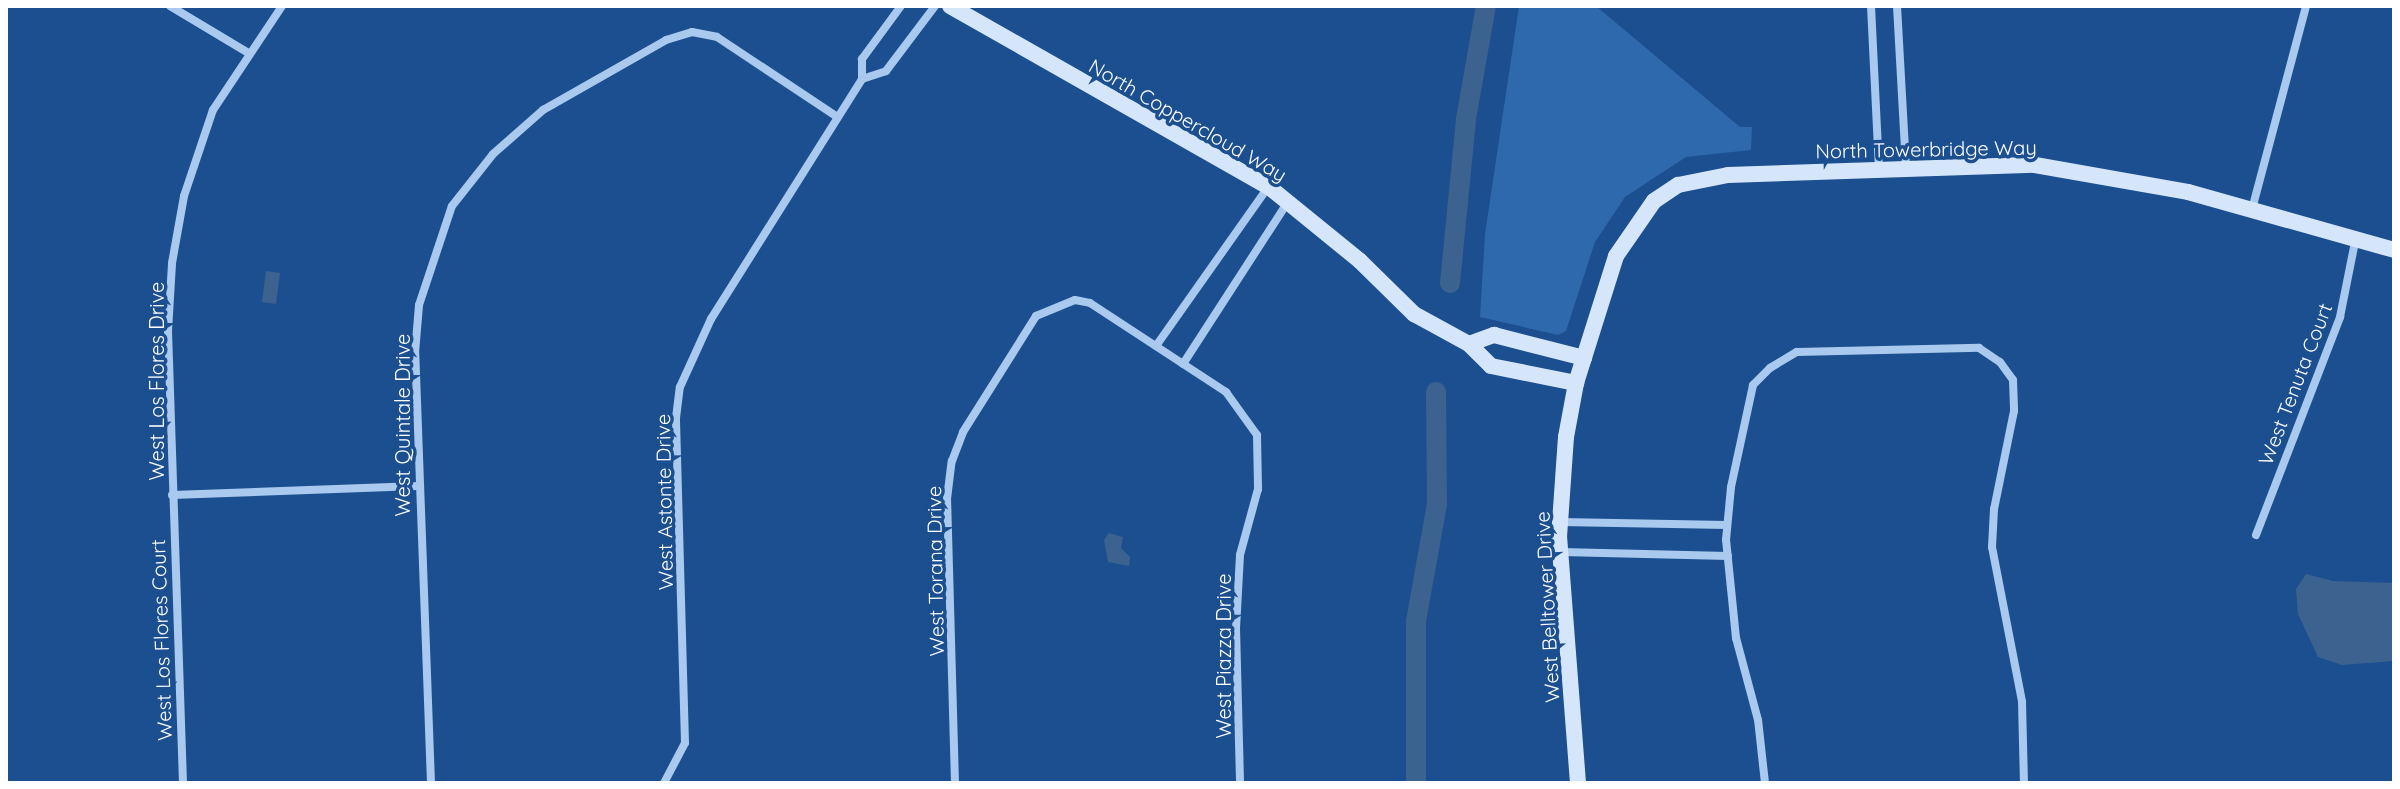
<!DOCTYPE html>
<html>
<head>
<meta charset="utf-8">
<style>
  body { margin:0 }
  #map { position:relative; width:2400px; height:789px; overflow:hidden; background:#1b4f8f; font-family:Quicksand,sans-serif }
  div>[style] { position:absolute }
  .green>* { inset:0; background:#2e69ad }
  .water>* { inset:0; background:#3c6290 }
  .canal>* { height:20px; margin:-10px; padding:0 10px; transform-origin:10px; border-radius:10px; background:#3c6290 }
  .street>* { height:8px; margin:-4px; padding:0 4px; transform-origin:4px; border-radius:4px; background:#a9c9ee }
  .secondary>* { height:16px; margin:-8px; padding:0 8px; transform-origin:8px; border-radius:8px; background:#d6e6fa }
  span { translate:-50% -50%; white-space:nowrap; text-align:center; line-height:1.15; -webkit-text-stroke:7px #1b4f8f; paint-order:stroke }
  .street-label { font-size:20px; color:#fff }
  .frame { position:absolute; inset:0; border:8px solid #fff; pointer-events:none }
</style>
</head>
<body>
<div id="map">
  <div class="green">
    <i style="clip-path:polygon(1519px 6px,1596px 6px,1740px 127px,1752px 127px,1751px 150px,1686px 157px,1625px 197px,1595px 242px,1566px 331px,1558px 335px,1480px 317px,1485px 234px)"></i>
  </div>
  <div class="water">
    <i style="clip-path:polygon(266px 271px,280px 273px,276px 304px,262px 302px)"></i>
    <i style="clip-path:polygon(1109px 533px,1123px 537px,1121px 548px,1130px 557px,1129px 566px,1108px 562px,1104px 540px)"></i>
    <i style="clip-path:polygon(2306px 574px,2333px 581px,2394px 583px,2394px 661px,2342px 665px,2318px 657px,2298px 614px,2296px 589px)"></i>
  </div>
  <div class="canal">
    <i style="left:1450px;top:283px;width:165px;rotate:-84.4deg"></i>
    <i style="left:1466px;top:119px;width:115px;rotate:-80deg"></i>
    <i style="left:1416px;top:783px;width:162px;rotate:-90deg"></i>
    <i style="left:1416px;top:621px;width:119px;rotate:-79.8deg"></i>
    <i style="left:1437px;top:504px;width:112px;rotate:-90.5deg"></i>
  </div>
  <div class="street">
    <i style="left:170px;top:6px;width:90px;rotate:30.9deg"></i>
    <i style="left:901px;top:6px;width:66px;rotate:126.3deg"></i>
    <i style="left:862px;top:59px;width:20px;rotate:90deg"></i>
    <i style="left:862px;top:79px;width:25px;rotate:-18deg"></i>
    <i style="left:886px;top:71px;width:81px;rotate:-53deg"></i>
    <i style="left:1871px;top:6px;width:163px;rotate:87.2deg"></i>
    <i style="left:1897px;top:6px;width:162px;rotate:86.8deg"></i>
    <i style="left:2251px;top:213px;width:214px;rotate:-75.1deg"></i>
    <i style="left:1156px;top:346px;width:194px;rotate:-54.8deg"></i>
    <i style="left:1183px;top:364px;width:193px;rotate:-57.1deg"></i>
    <i style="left:172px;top:495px;width:246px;rotate:-2.1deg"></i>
    <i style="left:1560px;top:522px;width:167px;rotate:1deg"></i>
    <i style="left:2256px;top:535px;width:234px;rotate:-68.9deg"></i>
    <i style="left:2340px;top:317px;width:76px;rotate:-78.7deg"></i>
    <i style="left:1561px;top:552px;width:167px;rotate:1.4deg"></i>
    <i style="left:183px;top:783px;width:452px;rotate:-91.9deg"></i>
    <i style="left:168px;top:331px;width:68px;rotate:-86.6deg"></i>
    <i style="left:172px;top:263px;width:68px;rotate:-79.8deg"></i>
    <i style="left:184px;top:196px;width:91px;rotate:-71.4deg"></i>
    <i style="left:213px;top:110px;width:125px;rotate:-56.4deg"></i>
    <i style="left:431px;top:783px;width:430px;rotate:-92.1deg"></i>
    <i style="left:415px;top:353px;width:48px;rotate:-85.2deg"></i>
    <i style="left:419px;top:305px;width:104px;rotate:-71.6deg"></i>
    <i style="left:452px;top:206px;width:66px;rotate:-51.7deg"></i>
    <i style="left:493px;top:154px;width:67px;rotate:-41.3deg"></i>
    <i style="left:543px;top:110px;width:142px;rotate:-29.6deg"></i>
    <i style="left:666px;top:40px;width:27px;rotate:-17deg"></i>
    <i style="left:692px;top:32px;width:25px;rotate:11deg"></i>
    <i style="left:717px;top:37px;width:143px;rotate:33.6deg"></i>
    <i style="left:664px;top:783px;width:45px;rotate:-62.3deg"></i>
    <i style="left:685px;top:743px;width:325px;rotate:-91.6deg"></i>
    <i style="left:676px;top:418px;width:31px;rotate:-83deg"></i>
    <i style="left:680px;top:387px;width:75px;rotate:-65.5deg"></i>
    <i style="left:711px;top:319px;width:284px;rotate:-57.8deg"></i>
    <i style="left:955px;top:783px;width:284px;rotate:-91.6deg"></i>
    <i style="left:947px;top:499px;width:38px;rotate:-83deg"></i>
    <i style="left:952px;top:461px;width:31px;rotate:-69deg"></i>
    <i style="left:963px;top:432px;width:137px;rotate:-57.8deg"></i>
    <i style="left:1036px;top:316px;width:42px;rotate:-22.3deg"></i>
    <i style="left:1075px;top:300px;width:15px;rotate:11deg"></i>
    <i style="left:1090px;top:303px;width:163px;rotate:33.2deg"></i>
    <i style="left:1226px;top:392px;width:53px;rotate:54.2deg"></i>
    <i style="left:1257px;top:435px;width:54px;rotate:88.9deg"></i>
    <i style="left:1258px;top:489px;width:68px;rotate:105.3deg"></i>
    <i style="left:1240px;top:555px;width:73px;rotate:93.1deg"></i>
    <i style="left:1236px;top:628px;width:155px;rotate:88.5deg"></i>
    <i style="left:1765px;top:783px;width:63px;rotate:-96.3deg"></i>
    <i style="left:1758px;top:720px;width:85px;rotate:-105deg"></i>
    <i style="left:1736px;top:638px;width:99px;rotate:-95.8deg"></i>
    <i style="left:1726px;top:540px;width:53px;rotate:-84.6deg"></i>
    <i style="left:1731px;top:487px;width:104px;rotate:-77.8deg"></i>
    <i style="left:1753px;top:385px;width:24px;rotate:-45deg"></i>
    <i style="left:1770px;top:368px;width:31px;rotate:-31deg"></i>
    <i style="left:1797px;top:352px;width:182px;rotate:-1.3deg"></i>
    <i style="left:1979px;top:348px;width:25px;rotate:34deg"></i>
    <i style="left:2000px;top:362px;width:22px;rotate:54deg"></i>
    <i style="left:2013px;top:380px;width:31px;rotate:88deg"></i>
    <i style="left:2014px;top:411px;width:100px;rotate:101.5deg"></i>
    <i style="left:1994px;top:509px;width:38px;rotate:93deg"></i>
    <i style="left:1992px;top:547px;width:158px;rotate:79deg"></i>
    <i style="left:2022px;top:702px;width:81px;rotate:88.6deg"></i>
  </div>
  <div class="secondary">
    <i style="left:950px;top:6px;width:367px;rotate:29.6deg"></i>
    <i style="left:1269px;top:187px;width:117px;rotate:39.1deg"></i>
    <i style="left:1360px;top:261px;width:76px;rotate:44.5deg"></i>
    <i style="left:1414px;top:314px;width:63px;rotate:28.6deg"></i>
    <i style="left:1469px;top:344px;width:31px;rotate:45deg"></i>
    <i style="left:1491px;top:366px;width:87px;rotate:11.3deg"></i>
    <i style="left:1469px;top:344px;width:27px;rotate:-20deg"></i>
    <i style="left:1494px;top:335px;width:93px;rotate:14.3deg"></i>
    <i style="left:1578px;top:783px;width:247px;rotate:-94.4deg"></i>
    <i style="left:1559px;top:537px;width:100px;rotate:-86deg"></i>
    <i style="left:1566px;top:437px;width:55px;rotate:-79.5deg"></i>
    <i style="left:1576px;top:383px;width:133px;rotate:-72.5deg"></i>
    <i style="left:1616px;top:256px;width:67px;rotate:-55.4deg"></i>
    <i style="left:1654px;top:201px;width:29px;rotate:-34deg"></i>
    <i style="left:1678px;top:185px;width:51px;rotate:-11.3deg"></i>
    <i style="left:1728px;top:175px;width:307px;rotate:-1.9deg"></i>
    <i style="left:2035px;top:165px;width:155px;rotate:10deg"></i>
    <i style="left:2188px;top:192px;width:214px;rotate:15.7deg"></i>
  </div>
  <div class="street-label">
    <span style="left:1188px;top:120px;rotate:30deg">North Coppercloud Way</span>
    <span style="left:1926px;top:149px;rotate:-1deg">North Towerbridge Way</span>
    <span style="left:156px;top:381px;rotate:-90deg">West Los Flores Drive</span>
    <span style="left:2295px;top:384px;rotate:-69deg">West Tenuta Court</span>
    <span style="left:402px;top:425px;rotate:-90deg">West Quintale Drive</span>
    <span style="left:664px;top:502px;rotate:-91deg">West Astonte Drive</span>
    <span style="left:935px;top:571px;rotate:-91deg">West Torana Drive</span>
    <span style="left:1547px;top:607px;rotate:-93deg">West Belltower Drive</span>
    <span style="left:161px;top:640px;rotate:-92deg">West Los Flores Court</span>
    <span style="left:1223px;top:656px;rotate:-90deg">West Piazza Drive</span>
  </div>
  <div class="frame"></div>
</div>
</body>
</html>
